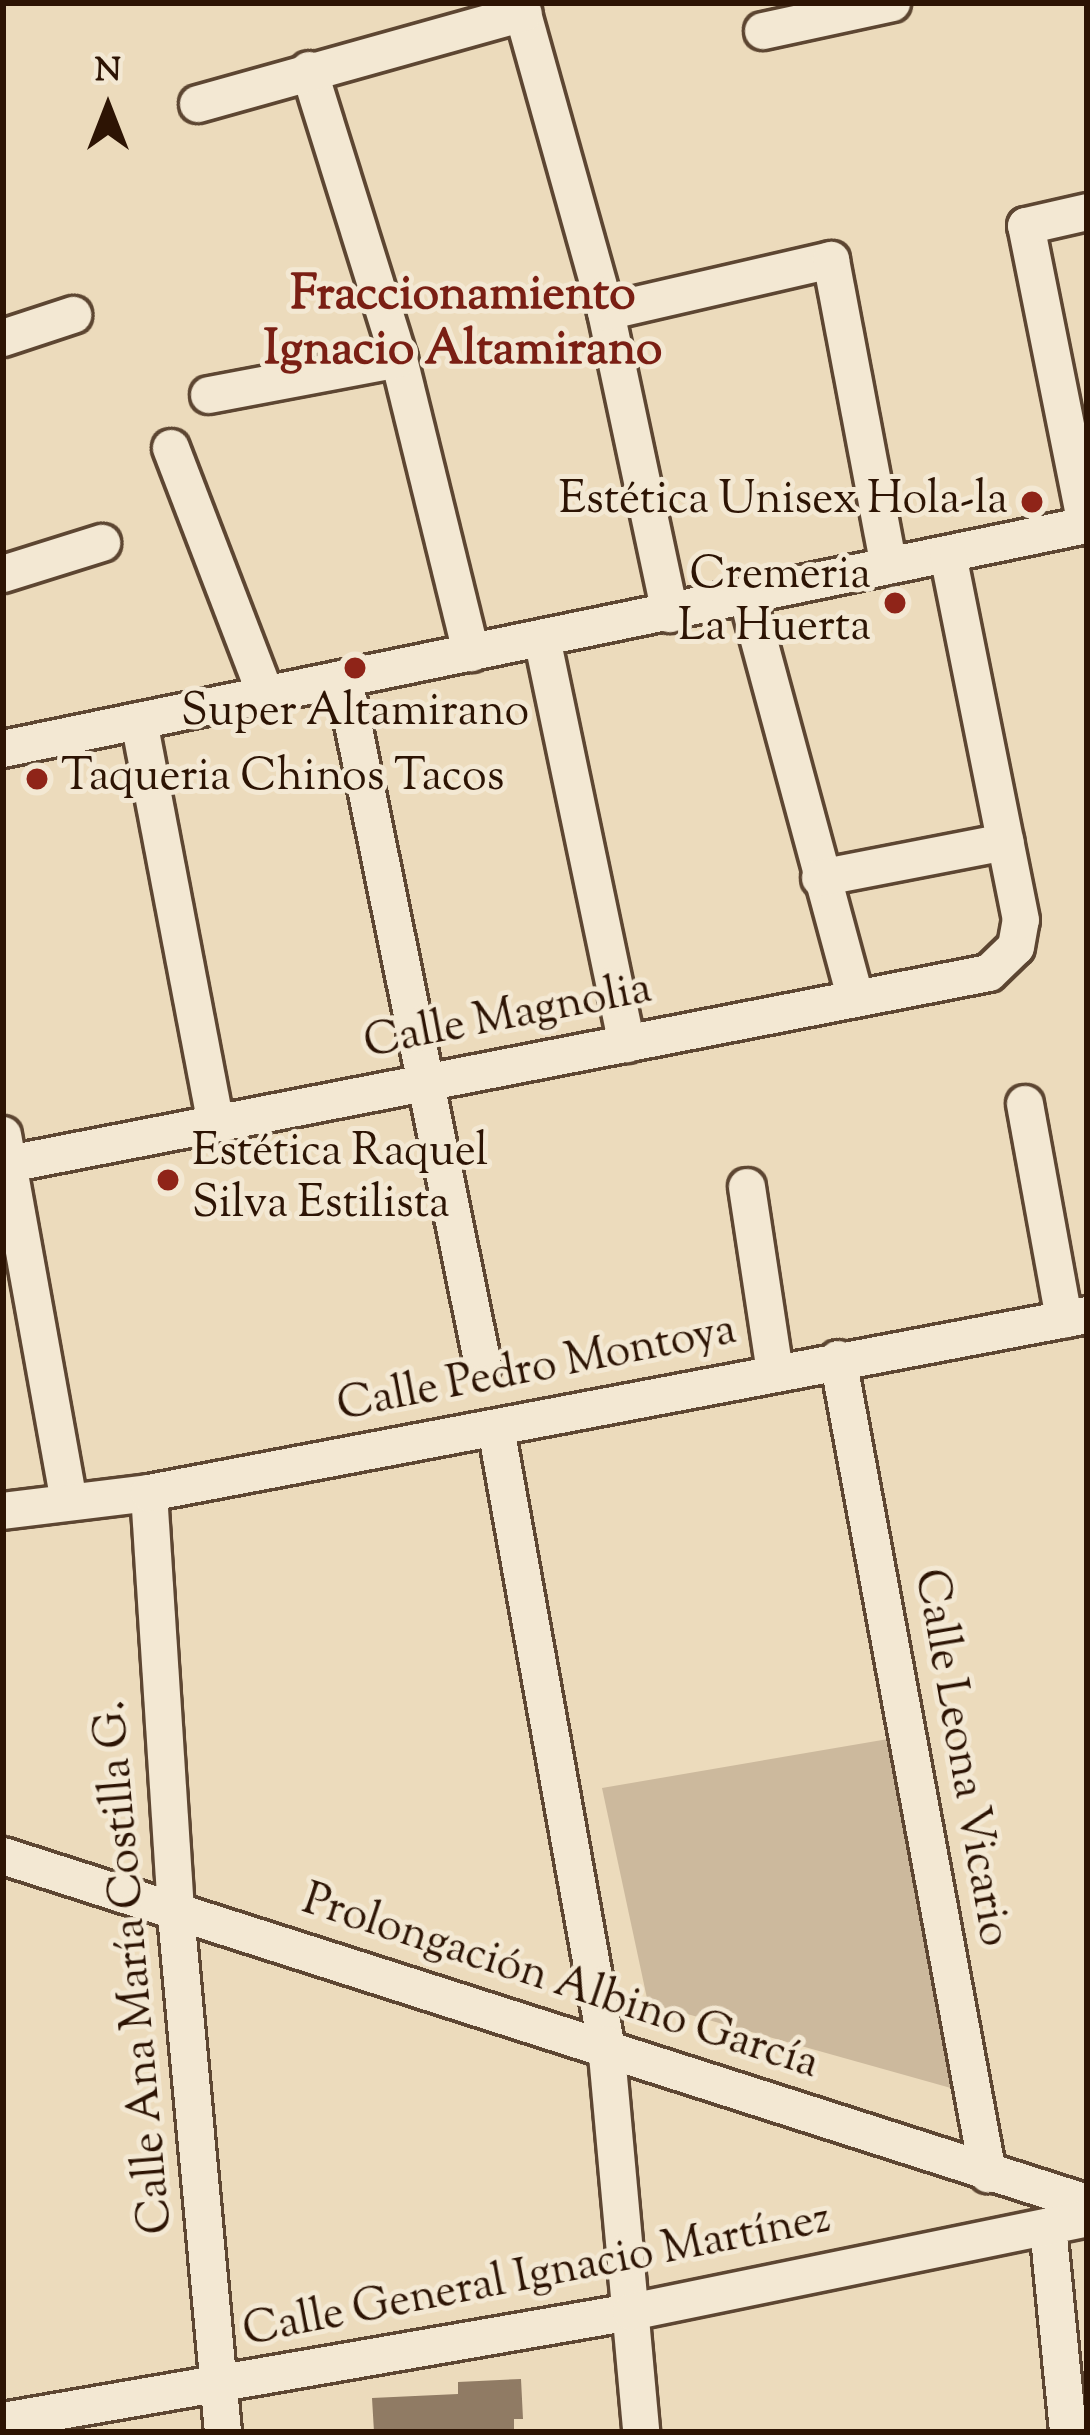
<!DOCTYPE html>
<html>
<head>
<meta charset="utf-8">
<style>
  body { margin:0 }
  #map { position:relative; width:1090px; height:2435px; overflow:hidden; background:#ecdbbc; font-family:"Sorts Mill Goudy",serif }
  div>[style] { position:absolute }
  .green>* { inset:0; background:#ccb99d }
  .building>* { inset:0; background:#907b64 }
  .roads { filter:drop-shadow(3px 0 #5d4632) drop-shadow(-3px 0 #5d4632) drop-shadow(0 3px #5d4632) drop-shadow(0 -3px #5d4632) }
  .minor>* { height:36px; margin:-18px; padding:0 18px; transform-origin:18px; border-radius:18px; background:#f3e8d3 }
  .dots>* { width:33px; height:33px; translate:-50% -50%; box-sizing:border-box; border:6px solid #f3e8d3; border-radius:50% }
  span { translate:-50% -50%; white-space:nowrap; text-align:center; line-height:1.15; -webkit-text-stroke:10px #f3e8d3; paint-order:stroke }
  .poi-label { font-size:45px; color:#2d1404 }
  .right { translate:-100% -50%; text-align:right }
  .left { translate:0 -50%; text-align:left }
  .street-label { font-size:45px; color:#2d1404 }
  .neighbourhood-label { font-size:48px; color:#7a1f14; font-weight:700 }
  .frame { position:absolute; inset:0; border:6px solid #2d1404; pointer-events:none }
  .north { position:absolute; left:48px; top:48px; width:120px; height:120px; -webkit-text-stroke:9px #f3e8d3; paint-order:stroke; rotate:0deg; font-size:33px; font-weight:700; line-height:48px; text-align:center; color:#2d1404 }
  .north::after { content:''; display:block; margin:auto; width:42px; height:54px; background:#2d1404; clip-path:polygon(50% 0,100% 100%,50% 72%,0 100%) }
</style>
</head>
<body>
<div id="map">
  <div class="green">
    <i style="clip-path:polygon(894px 1738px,958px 2090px,648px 2003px,602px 1788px)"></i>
  </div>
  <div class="building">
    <i style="clip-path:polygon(521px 2379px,523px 2419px,514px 2419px,514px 2432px,374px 2432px,372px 2398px,458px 2394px,458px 2382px)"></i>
  </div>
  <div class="roads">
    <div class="minor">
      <i style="left:520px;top:3px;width:321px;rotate:74.4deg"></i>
      <i style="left:606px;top:312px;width:309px;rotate:78deg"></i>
      <i style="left:763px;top:31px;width:132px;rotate:-12.2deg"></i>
      <i style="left:309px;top:70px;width:303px;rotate:72.7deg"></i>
      <i style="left:399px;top:359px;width:303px;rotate:76.2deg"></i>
      <i style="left:198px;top:104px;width:338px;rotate:-15.6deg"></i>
      <i style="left:606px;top:312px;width:231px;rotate:-13deg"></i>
      <i style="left:831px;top:260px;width:311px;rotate:79.3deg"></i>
      <i style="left:3px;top:338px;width:74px;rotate:-18.2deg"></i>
      <i style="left:209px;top:395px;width:193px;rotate:-10.7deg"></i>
      <i style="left:171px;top:448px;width:265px;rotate:69deg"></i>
      <i style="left:1086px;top:525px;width:305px;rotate:-101.3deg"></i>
      <i style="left:1026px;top:226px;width:63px;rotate:-12.9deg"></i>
      <i style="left:3px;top:574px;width:104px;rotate:-17.4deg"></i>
      <i style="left:747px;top:596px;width:415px;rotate:74.9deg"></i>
      <i style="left:542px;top:638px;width:415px;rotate:78.2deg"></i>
      <i style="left:344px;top:679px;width:700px;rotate:78.55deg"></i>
      <i style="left:139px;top:721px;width:407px;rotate:79.2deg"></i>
      <i style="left:3px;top:749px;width:1107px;rotate:-11.68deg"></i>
      <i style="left:820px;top:878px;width:189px;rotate:-11deg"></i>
      <i style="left:1025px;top:1104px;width:219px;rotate:79.7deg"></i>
      <i style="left:3px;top:1135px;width:372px;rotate:79.8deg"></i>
      <i style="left:9px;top:1164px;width:998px;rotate:-11.03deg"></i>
      <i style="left:989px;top:973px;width:37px;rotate:-44deg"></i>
      <i style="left:1016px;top:947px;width:27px;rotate:-80deg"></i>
      <i style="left:1021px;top:920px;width:372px;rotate:-101.3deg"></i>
      <i style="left:747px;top:1187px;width:188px;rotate:81.4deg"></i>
      <i style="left:838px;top:1359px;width:829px;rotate:79.57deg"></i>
      <i style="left:496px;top:1428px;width:626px;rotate:79.88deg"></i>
      <i style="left:606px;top:2044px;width:390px;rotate:84.8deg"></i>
      <i style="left:149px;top:1493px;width:422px;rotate:86.3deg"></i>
      <i style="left:176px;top:1914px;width:520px;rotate:84.82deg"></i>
      <i style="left:3px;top:1511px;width:147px;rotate:-7deg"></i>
      <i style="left:149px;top:1493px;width:955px;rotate:-10.74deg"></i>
      <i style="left:3px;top:1856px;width:1138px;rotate:17.75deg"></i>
      <i style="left:1048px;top:2227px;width:206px;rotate:84.4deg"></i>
      <i style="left:3px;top:2421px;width:637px;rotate:-9.85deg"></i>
      <i style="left:631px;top:2312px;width:466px;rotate:-11.6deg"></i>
    </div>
  </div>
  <div class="dots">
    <i style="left:1032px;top:502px;background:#8f2418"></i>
    <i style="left:895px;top:603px;background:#8f2418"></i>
    <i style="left:355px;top:668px;background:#8f2418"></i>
    <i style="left:37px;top:779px;background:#8f2418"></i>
    <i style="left:168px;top:1180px;background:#8f2418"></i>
  </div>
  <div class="poi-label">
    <span class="right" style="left:1008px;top:502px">Estética Unisex Hola-la</span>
    <span class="right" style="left:871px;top:603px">Cremeria<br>La Huerta</span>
    <span style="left:355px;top:714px">Super Altamirano</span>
    <span class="left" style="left:61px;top:779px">Taqueria Chinos Tacos</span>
    <span class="left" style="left:192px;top:1180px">Estética Raquel<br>Silva Estilista</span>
  </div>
  <div class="street-label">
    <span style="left:508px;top:1018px;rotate:-11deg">Calle Magnolia</span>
    <span style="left:537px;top:1370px;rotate:-11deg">Calle Pedro Montoya</span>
    <span style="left:960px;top:1758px;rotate:80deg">Calle Leona Vicario</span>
    <span style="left:136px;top:1967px;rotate:-95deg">Calle Ana María Costilla G.</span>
    <span style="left:560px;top:1984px;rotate:18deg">Prolongación Albino García</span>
    <span style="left:537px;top:2277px;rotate:-11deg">Calle General Ignacio Martínez</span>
  </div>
  <div class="neighbourhood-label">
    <span style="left:463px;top:324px">Fraccionamiento<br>Ignacio Altamirano</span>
  </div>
  <div class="frame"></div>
  <div class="north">N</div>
</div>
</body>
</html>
